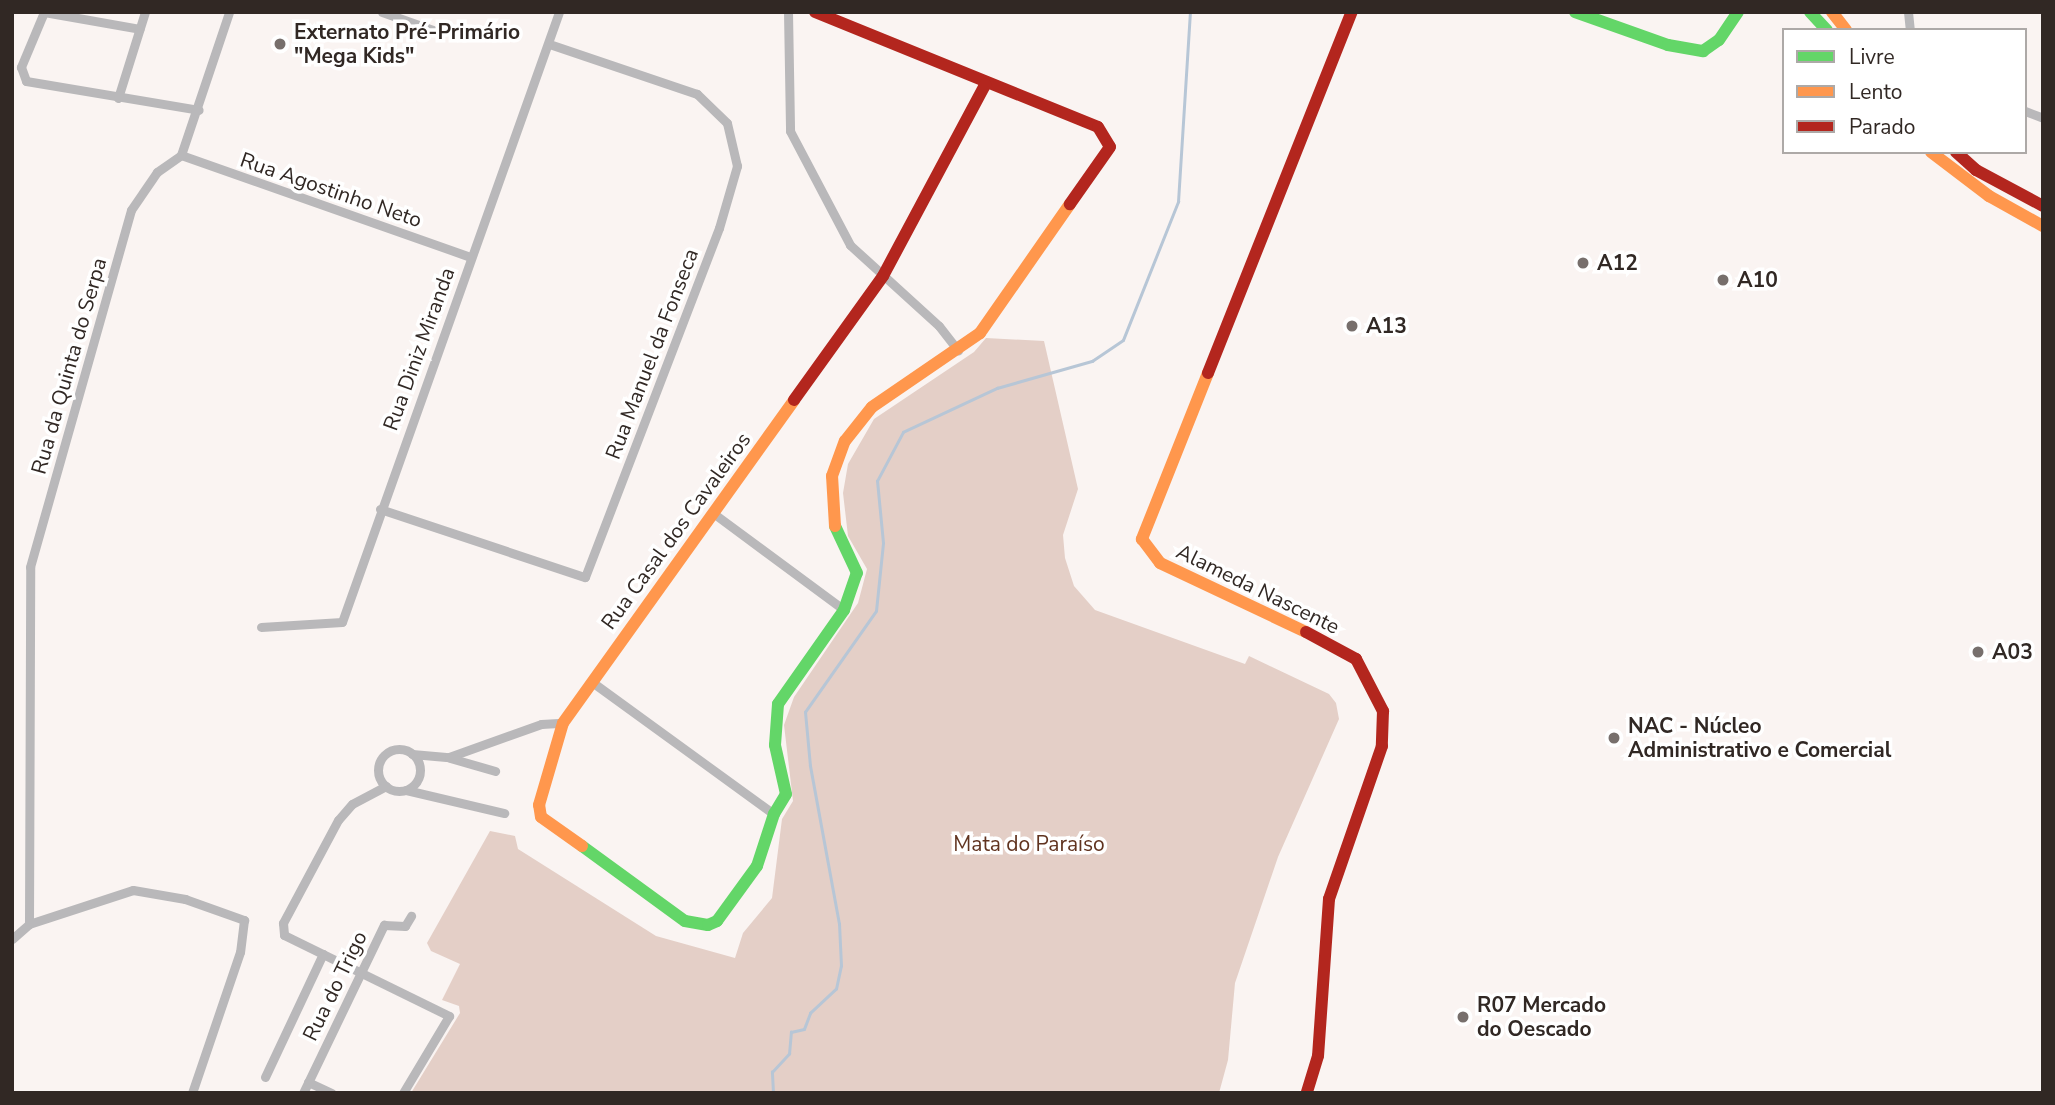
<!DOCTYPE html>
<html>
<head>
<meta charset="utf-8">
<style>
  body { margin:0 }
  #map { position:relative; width:2055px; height:1105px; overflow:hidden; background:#faf4f2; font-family:"Nunito Sans",sans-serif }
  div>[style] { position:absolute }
  .forest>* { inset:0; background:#e4cfc7 }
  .stream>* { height:2.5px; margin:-1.25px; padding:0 1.25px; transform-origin:1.25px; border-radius:1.25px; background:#b7c6d6 }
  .street>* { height:9px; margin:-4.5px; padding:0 4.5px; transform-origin:4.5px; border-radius:4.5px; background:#b9b8ba }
  .street>.ring { margin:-4.5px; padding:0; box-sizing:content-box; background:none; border:9px solid #b9b8ba; border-radius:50% }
  .fast>* { height:12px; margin:-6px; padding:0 6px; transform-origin:6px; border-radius:6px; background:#63d668 }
  .slow>* { height:12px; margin:-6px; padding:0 6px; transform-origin:6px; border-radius:6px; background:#ff974d }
  .jam>* { height:12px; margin:-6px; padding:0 6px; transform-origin:6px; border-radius:6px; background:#b3261e }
  .dots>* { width:19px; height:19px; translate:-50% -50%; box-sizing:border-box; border:4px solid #fff; border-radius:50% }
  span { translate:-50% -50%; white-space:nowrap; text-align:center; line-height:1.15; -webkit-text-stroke:7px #fff; paint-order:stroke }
  .poi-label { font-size:21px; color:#312824; font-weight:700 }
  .left { translate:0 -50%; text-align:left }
  .street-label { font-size:21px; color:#312824 }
  .park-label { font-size:21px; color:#60331f }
  .frame { position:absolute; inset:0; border:14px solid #312824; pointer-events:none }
  .legend { position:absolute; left:1782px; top:28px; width:245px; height:126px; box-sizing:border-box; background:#fff; border:2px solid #ada9a7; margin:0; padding:9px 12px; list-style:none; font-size:21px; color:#312824 }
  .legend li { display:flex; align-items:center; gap:14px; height:35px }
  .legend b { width:35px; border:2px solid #ada9a7 }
</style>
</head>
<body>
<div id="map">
  <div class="forest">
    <i style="clip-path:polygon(986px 338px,1044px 341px,1078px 489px,1063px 535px,1065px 558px,1074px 586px,1095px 610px,1245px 664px,1249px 656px,1329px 694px,1336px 703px,1339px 719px,1278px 857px,1235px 983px,1228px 1060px,1219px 1093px,411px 1093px,460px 1013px,459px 1006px,442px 1000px,460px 964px,431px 951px,427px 943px,490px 831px,515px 836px,518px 849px,656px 936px,735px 958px,743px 933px,772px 898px,782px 819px,793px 801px,784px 725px,794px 697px,858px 603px,867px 569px,848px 536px,843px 493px,848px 464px,874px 419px,974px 352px)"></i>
  </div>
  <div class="stream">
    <i style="left:773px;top:1093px;width:21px;rotate:-93deg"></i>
    <i style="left:772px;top:1072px;width:25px;rotate:-47deg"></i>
    <i style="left:789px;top:1054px;width:22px;rotate:-85deg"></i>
    <i style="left:791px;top:1032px;width:13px;rotate:-13deg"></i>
    <i style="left:804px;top:1029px;width:17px;rotate:-69deg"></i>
    <i style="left:810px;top:1013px;width:35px;rotate:-43deg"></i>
    <i style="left:836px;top:989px;width:24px;rotate:-78deg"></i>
    <i style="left:841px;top:966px;width:42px;rotate:-92.7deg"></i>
    <i style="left:839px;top:924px;width:161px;rotate:-100.4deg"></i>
    <i style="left:810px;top:766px;width:54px;rotate:-95.3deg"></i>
    <i style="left:805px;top:712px;width:123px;rotate:-54.9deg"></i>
    <i style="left:876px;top:611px;width:68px;rotate:-84.1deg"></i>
    <i style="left:883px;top:543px;width:62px;rotate:-95.5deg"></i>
    <i style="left:877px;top:481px;width:55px;rotate:-62deg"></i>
    <i style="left:903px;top:432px;width:104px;rotate:-25.1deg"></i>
    <i style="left:997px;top:388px;width:99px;rotate:-15.9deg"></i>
    <i style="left:1092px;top:361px;width:37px;rotate:-34deg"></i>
    <i style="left:1123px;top:340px;width:149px;rotate:-68.3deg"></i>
    <i style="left:1178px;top:202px;width:190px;rotate:-86.4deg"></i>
  </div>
  <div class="street">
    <i style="left:44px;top:12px;width:60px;rotate:112.7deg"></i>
    <i style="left:21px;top:67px;width:15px;rotate:70deg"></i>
    <i style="left:26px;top:81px;width:175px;rotate:9.5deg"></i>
    <i style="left:44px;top:12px;width:97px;rotate:10deg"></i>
    <i style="left:382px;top:12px;width:54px;rotate:19.4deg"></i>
    <i style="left:788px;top:12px;width:119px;rotate:89deg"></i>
    <i style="left:790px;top:131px;width:129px;rotate:62.2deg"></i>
    <i style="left:850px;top:245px;width:120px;rotate:42.3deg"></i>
    <i style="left:939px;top:326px;width:31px;rotate:52deg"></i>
    <i style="left:1908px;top:12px;width:18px;rotate:84deg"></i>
    <i style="left:118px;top:98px;width:90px;rotate:-72.6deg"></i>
    <i style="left:2025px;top:111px;width:19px;rotate:21deg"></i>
    <i style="left:181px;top:155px;width:306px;rotate:19.4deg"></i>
    <i style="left:380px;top:509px;width:216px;rotate:18.4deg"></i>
    <i style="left:585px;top:577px;width:374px;rotate:-69deg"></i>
    <i style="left:719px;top:228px;width:65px;rotate:-73.8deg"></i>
    <i style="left:737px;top:166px;width:44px;rotate:-103.1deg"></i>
    <i style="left:727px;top:123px;width:42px;rotate:-136deg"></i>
    <i style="left:697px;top:94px;width:156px;rotate:-161.3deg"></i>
    <i style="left:713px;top:513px;width:163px;rotate:36.5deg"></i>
    <i style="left:261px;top:627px;width:81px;rotate:-3.5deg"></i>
    <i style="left:342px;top:622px;width:647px;rotate:-70.42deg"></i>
    <i style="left:592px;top:682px;width:225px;rotate:36deg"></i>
    <i class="ring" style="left:378px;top:749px;width:33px;height:33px"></i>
    <i style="left:412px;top:754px;width:37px;rotate:5deg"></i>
    <i style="left:449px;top:757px;width:98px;rotate:-19.7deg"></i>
    <i style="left:541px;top:724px;width:22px;rotate:-3deg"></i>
    <i style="left:450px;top:758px;width:47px;rotate:16.1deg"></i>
    <i style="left:386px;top:786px;width:38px;rotate:152deg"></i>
    <i style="left:352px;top:804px;width:21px;rotate:131deg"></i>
    <i style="left:338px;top:820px;width:117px;rotate:118.1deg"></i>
    <i style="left:283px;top:923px;width:12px;rotate:85deg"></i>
    <i style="left:284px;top:935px;width:184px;rotate:26.1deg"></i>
    <i style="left:449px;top:1016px;width:90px;rotate:120.9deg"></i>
    <i style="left:406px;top:790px;width:101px;rotate:13.2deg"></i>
    <i style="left:29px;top:924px;width:357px;rotate:-89.8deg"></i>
    <i style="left:30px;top:567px;width:371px;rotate:-74.2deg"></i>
    <i style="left:131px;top:210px;width:46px;rotate:-55.6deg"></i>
    <i style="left:157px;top:172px;width:29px;rotate:-35deg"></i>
    <i style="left:181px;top:155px;width:151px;rotate:-71.4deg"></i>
    <i style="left:12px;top:939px;width:23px;rotate:-41deg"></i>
    <i style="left:29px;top:924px;width:109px;rotate:-18.1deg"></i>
    <i style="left:133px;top:890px;width:53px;rotate:9.8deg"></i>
    <i style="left:185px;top:899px;width:63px;rotate:19.6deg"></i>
    <i style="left:244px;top:920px;width:32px;rotate:97deg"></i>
    <i style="left:240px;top:952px;width:149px;rotate:108.8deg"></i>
    <i style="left:265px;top:1077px;width:136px;rotate:-64.8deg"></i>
    <i style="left:308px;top:1082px;width:26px;rotate:25deg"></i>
    <i style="left:303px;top:1093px;width:187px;rotate:-64.3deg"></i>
    <i style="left:384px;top:925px;width:21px;rotate:3deg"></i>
    <i style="left:405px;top:926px;width:12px;rotate:-59deg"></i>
  </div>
  <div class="fast">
    <i style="left:1575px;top:12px;width:99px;rotate:19.5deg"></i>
    <i style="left:1668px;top:45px;width:36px;rotate:10deg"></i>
    <i style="left:1703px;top:51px;width:19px;rotate:-35deg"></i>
    <i style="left:1719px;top:40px;width:34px;rotate:-56deg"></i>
    <i style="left:1810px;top:12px;width:25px;rotate:47deg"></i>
    <i style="left:582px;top:846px;width:127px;rotate:36.1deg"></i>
    <i style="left:685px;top:921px;width:23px;rotate:10deg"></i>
    <i style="left:708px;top:925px;width:10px;rotate:-24deg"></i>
    <i style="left:717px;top:921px;width:68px;rotate:-54deg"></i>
    <i style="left:757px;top:866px;width:55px;rotate:-71.9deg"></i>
    <i style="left:774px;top:814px;width:23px;rotate:-59deg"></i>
    <i style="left:786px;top:794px;width:50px;rotate:-102.7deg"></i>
    <i style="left:775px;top:745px;width:41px;rotate:-85.8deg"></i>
    <i style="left:778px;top:704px;width:115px;rotate:-54.9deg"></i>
    <i style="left:844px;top:610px;width:39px;rotate:-71deg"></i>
    <i style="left:857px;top:573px;width:52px;rotate:-115.1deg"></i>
  </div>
  <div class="slow">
    <i style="left:1832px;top:12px;width:23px;rotate:52deg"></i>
    <i style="left:1931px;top:152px;width:73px;rotate:37.2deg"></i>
    <i style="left:1989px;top:196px;width:62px;rotate:29.1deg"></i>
    <i style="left:1208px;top:373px;width:179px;rotate:111.7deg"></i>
    <i style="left:1142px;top:539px;width:30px;rotate:53deg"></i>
    <i style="left:1160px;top:563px;width:161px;rotate:25.3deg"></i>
    <i style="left:835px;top:526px;width:50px;rotate:-93.4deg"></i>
    <i style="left:832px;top:476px;width:37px;rotate:-70deg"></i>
    <i style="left:845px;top:441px;width:43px;rotate:-51.5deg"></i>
    <i style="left:872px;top:407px;width:131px;rotate:-34.4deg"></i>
    <i style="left:980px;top:333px;width:157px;rotate:-55.1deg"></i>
    <i style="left:582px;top:846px;width:50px;rotate:-144.7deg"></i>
    <i style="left:541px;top:817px;width:12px;rotate:-99deg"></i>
    <i style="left:539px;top:805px;width:85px;rotate:-73.7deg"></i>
    <i style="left:563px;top:723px;width:397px;rotate:-54.4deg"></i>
  </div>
  <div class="jam">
    <i style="left:815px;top:12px;width:305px;rotate:22.1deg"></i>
    <i style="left:1098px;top:127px;width:23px;rotate:59deg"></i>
    <i style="left:1110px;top:147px;width:70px;rotate:125.1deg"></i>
    <i style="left:1956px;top:152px;width:27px;rotate:42deg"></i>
    <i style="left:1976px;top:170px;width:76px;rotate:28.2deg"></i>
    <i style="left:1208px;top:373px;width:389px;rotate:-68.3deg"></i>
    <i style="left:794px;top:400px;width:153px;rotate:-54.3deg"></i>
    <i style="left:883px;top:276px;width:217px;rotate:-61.9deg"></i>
    <i style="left:1306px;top:632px;width:57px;rotate:28.4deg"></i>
    <i style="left:1356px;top:659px;width:59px;rotate:62.6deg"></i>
    <i style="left:1383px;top:711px;width:35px;rotate:92deg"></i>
    <i style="left:1382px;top:746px;width:162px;rotate:109.1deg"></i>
    <i style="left:1329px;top:899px;width:157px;rotate:94deg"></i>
    <i style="left:1318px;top:1056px;width:39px;rotate:107deg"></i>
  </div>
  <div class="dots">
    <i style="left:280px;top:44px;background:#776f6c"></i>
    <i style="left:1583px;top:263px;background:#776f6c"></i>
    <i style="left:1723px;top:280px;background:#776f6c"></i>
    <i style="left:1352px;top:326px;background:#776f6c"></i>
    <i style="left:1978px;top:652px;background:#776f6c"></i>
    <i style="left:1614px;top:738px;background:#776f6c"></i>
    <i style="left:1463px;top:1017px;background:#776f6c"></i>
  </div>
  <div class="poi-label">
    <span class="left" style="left:294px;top:44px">Externato Pré-Primário<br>"Mega Kids"</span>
    <span class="left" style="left:1597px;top:263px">A12</span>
    <span class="left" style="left:1737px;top:280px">A10</span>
    <span class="left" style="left:1366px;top:326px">A13</span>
    <span class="left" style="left:1992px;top:652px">A03</span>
    <span class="left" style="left:1628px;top:738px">NAC - Núcleo<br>Administrativo e Comercial</span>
    <span class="left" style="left:1477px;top:1017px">R07 Mercado<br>do Oescado</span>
  </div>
  <div class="street-label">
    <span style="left:331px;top:190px;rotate:19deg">Rua Agostinho Neto</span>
    <span style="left:419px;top:349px;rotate:-70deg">Rua Diniz Miranda</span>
    <span style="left:652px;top:354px;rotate:-69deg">Rua Manuel da Fonseca</span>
    <span style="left:69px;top:366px;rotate:-74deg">Rua da Quinta do Serpa</span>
    <span style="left:676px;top:531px;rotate:-54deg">Rua Casal dos Cavaleiros</span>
    <span style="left:1258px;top:589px;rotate:26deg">Alameda Nascente</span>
    <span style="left:335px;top:986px;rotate:-64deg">Rua do Trigo</span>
  </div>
  <div class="park-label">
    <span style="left:1029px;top:844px">Mata do Paraíso</span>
  </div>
  <div class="frame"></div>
  <ul class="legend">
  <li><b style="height:9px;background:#63d668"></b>Livre</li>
  <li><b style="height:9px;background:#ff974d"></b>Lento</li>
  <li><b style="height:9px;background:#b3261e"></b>Parado</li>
  </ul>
</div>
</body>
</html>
